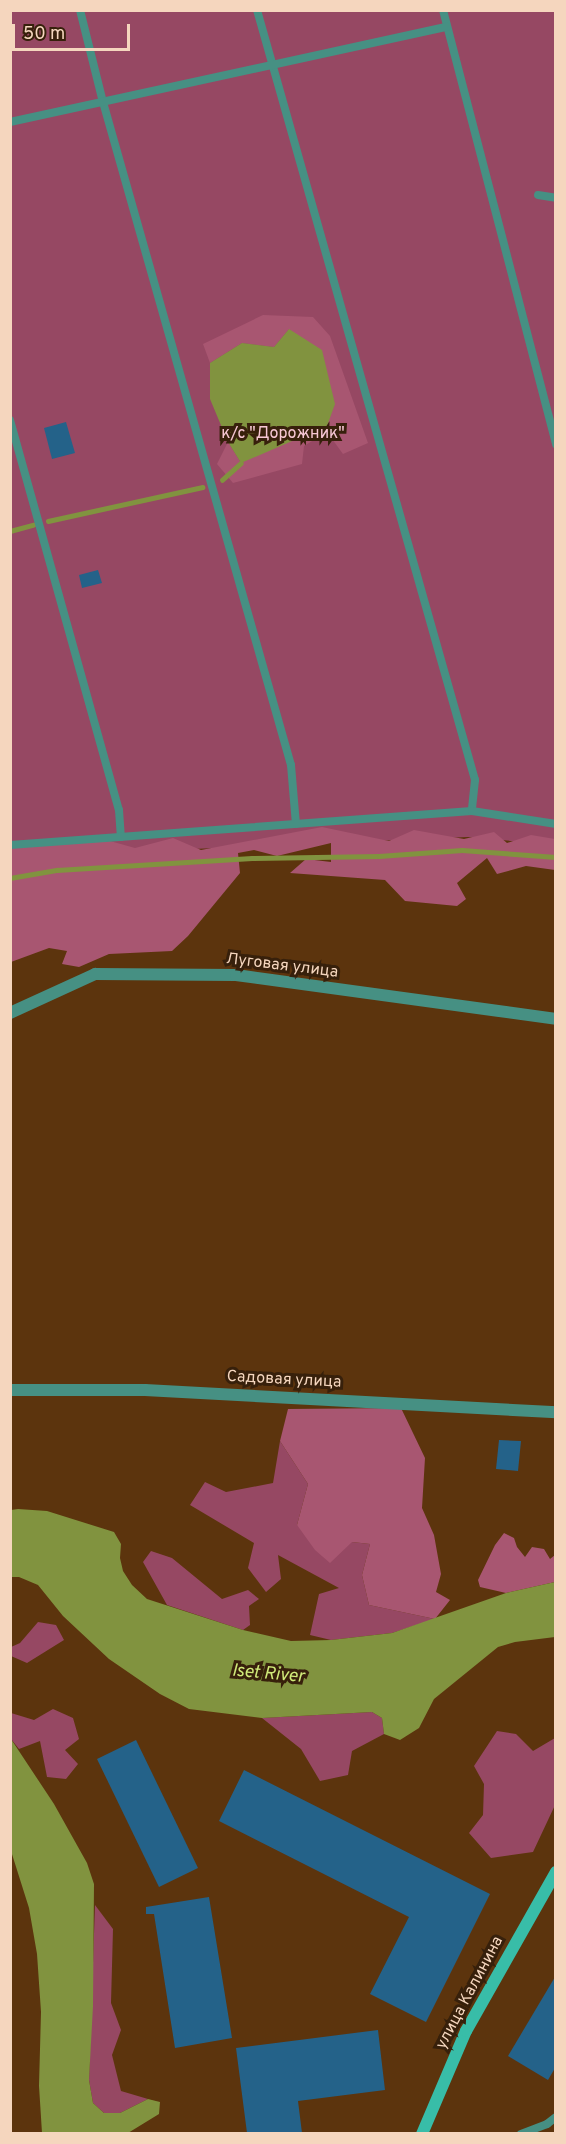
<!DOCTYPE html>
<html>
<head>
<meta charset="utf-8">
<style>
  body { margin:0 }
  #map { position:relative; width:566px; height:2144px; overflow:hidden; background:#5c340d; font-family:Overpass,sans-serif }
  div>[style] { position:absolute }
  .green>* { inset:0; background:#964863 }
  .forest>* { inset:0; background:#a85671 }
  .water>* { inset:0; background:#81933f }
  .stream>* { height:4.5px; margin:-2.25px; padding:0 2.25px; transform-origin:2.25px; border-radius:2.25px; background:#81933f }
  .building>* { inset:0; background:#246289 }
  .lane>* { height:8px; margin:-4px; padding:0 4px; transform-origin:4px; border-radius:4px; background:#469083 }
  .street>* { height:12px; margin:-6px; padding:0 6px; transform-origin:6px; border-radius:6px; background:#469083 }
  .secondary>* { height:12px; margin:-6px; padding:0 6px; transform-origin:6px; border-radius:6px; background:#38bda8 }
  span { translate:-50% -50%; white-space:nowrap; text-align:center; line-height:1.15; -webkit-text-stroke:6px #37200b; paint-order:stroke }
  .park-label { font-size:16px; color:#f7c7d4 }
  .street-label { font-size:16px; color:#f5d6be }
  .water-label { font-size:18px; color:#d1eb7a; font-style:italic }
  .frame { position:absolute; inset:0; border:12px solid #f5d6be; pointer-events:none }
  .scale { position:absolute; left:12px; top:24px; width:118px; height:27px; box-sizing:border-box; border:3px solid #f5d6be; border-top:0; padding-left:8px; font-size:18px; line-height:21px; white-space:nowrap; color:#f5d6be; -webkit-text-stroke:4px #37200b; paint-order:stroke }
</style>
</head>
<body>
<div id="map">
  <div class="green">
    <i style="clip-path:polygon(10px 11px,555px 11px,555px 845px,468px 837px,11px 857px)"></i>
    <i style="clip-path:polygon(280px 1441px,308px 1484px,297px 1525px,352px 1542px,370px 1544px,362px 1575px,369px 1605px,435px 1619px,392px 1633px,331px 1640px,310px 1635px,319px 1594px,339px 1588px,278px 1555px,281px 1579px,266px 1592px,248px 1568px,254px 1543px,190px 1505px,205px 1482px,226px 1492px,273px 1483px)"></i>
    <i style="clip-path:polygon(151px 1551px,172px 1558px,222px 1599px,248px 1590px,259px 1599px,249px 1606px,250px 1625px,243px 1630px,167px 1605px,143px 1562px)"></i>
    <i style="clip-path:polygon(38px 1622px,56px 1625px,64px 1640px,27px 1663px,11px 1656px,11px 1647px,20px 1643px)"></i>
    <i style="clip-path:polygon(53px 1709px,73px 1718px,79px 1739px,65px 1750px,78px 1764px,66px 1779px,47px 1777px,40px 1741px,19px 1749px,11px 1739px,11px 1713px,34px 1720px)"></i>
    <i style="clip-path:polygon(372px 1712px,382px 1718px,384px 1734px,352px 1751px,348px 1775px,320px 1781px,301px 1749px,262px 1718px)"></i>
    <i style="clip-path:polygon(497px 1731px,516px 1734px,533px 1751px,555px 1738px,556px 1803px,533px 1852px,491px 1858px,469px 1833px,483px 1815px,484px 1784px,474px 1766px)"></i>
    <i style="clip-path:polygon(95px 1905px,113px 1929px,111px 2003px,121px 2030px,112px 2055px,121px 2091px,148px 2099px,120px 2113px,104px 2113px,93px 2103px,89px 2080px)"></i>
  </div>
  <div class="forest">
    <i style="clip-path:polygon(263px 315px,313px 317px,330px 336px,368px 443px,343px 454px,327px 432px,304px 446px,302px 464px,233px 483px,217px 464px,228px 442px,241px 463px,289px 329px,274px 347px,242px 343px,210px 363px,203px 344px)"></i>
    <i style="clip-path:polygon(322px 827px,389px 841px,414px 830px,464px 839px,494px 832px,507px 843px,531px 835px,555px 839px,555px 870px,526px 866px,497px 874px,487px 858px,457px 883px,466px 899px,457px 906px,405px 901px,385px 880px,290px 873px,306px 859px,331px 862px,331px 843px,277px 856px,254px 850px,238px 853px,240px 873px,188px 936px,172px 951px,109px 954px,79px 967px,62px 964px,67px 951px,49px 948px,11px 962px,11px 848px,110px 841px,135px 848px,173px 838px,201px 850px)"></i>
    <i style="clip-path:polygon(401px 1408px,425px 1458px,422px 1508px,434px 1535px,441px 1574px,436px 1592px,450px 1600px,435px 1619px,369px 1605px,362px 1575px,370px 1544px,352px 1542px,330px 1563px,315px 1550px,297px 1525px,308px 1484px,280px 1441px,288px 1409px)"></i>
    <i style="clip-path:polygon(504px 1533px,514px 1538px,517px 1547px,525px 1557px,532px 1547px,544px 1549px,550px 1559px,555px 1555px,555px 1582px,506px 1593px,480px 1587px,478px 1580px,495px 1545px)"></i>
  </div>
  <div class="water">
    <i style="clip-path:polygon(289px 329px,322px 350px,335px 404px,327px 426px,241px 463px,228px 442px,210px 399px,210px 363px,242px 343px,274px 347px)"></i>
    <i style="clip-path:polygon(18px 1509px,47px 1511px,114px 1532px,121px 1544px,120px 1558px,123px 1571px,132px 1585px,147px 1599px,243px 1630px,291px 1641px,331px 1640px,392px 1633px,506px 1593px,555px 1582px,555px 1637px,515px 1642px,498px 1647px,434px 1699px,419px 1728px,400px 1740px,384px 1734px,382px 1718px,372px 1712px,262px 1718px,189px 1709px,160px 1694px,109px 1659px,63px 1616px,38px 1585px,19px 1577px,11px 1577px,11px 1510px)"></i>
    <i style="clip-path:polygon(11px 1739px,54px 1804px,87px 1863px,94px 1884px,93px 2006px,89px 2080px,93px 2103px,104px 2113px,120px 2113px,148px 2099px,160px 2102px,159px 2114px,128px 2133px,42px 2133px,39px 2086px,41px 2012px,37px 1954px,29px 1908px,11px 1851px)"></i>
  </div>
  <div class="stream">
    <i style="left:222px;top:480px;width:25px;rotate:-42deg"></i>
    <i style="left:48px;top:521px;width:158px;rotate:-12.4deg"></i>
    <i style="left:10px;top:531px;width:24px;rotate:-15deg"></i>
    <i style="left:10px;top:878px;width:48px;rotate:-9.7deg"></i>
    <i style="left:57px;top:870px;width:195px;rotate:-3.5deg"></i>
    <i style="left:252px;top:858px;width:127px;rotate:-0.9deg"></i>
    <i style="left:379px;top:856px;width:83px;rotate:-4.1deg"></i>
    <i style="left:462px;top:850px;width:94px;rotate:4.3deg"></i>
  </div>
  <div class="building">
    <i style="clip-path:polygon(66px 422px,75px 453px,52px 459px,44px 428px)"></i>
    <i style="clip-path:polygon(98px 570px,102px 583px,82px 588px,79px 575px)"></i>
    <i style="clip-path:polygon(499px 1440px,521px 1441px,518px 1471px,496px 1469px)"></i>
    <i style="clip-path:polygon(136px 1740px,198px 1868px,159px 1887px,97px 1759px)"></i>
    <i style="clip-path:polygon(244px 1770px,490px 1894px,426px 2022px,370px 1994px,409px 1917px,219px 1821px)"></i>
    <i style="clip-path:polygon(209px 1897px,232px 2038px,175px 2048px,154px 1914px,146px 1914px,146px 1907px)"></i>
    <i style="clip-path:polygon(555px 1977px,555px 2068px,548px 2080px,508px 2056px)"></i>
    <i style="clip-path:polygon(378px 2030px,385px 2090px,298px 2101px,302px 2133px,247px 2133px,236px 2048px)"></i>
  </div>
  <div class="lane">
    <i style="left:80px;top:10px;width:95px;rotate:76deg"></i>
    <i style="left:103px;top:102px;width:689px;rotate:74.17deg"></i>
    <i style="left:291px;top:765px;width:59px;rotate:85.2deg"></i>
    <i style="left:257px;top:10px;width:800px;rotate:74.19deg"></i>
    <i style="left:475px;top:780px;width:31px;rotate:96deg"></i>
    <i style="left:443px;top:10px;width:449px;rotate:75.4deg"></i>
    <i style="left:10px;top:122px;width:447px;rotate:-12.3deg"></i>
    <i style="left:538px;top:195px;width:18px;rotate:9deg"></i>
    <i style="left:10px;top:420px;width:405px;rotate:74.4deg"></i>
    <i style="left:119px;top:810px;width:27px;rotate:86deg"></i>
    <i style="left:10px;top:845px;width:463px;rotate:-4.2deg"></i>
    <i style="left:472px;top:811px;width:85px;rotate:8.8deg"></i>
    <i style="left:521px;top:2134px;width:28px;rotate:-21deg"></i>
    <i style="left:547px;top:2124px;width:11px;rotate:-38deg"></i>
  </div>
  <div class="street">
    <i style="left:10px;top:1013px;width:94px;rotate:-24.6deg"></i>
    <i style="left:95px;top:974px;width:141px;rotate:0.4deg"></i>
    <i style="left:236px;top:975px;width:323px;rotate:7.8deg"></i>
    <i style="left:10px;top:1390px;width:135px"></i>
    <i style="left:145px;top:1390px;width:412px;rotate:3.1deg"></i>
  </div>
  <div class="secondary">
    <i style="left:422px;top:2134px;width:112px;rotate:-66.9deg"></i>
    <i style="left:466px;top:2031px;width:183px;rotate:-60.5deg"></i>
  </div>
  <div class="park-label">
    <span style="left:283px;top:434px">к/с "Дорожник"</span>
  </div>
  <div class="street-label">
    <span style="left:282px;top:966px;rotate:7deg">Луговая улица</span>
    <span style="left:284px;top:1380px;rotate:3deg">Садовая улица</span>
    <span style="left:470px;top:1993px;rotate:-62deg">улица Калинина</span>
  </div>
  <div class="water-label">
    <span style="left:268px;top:1675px;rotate:5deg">Iset River</span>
  </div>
  <div class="frame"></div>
  <div class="scale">50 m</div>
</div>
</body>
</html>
